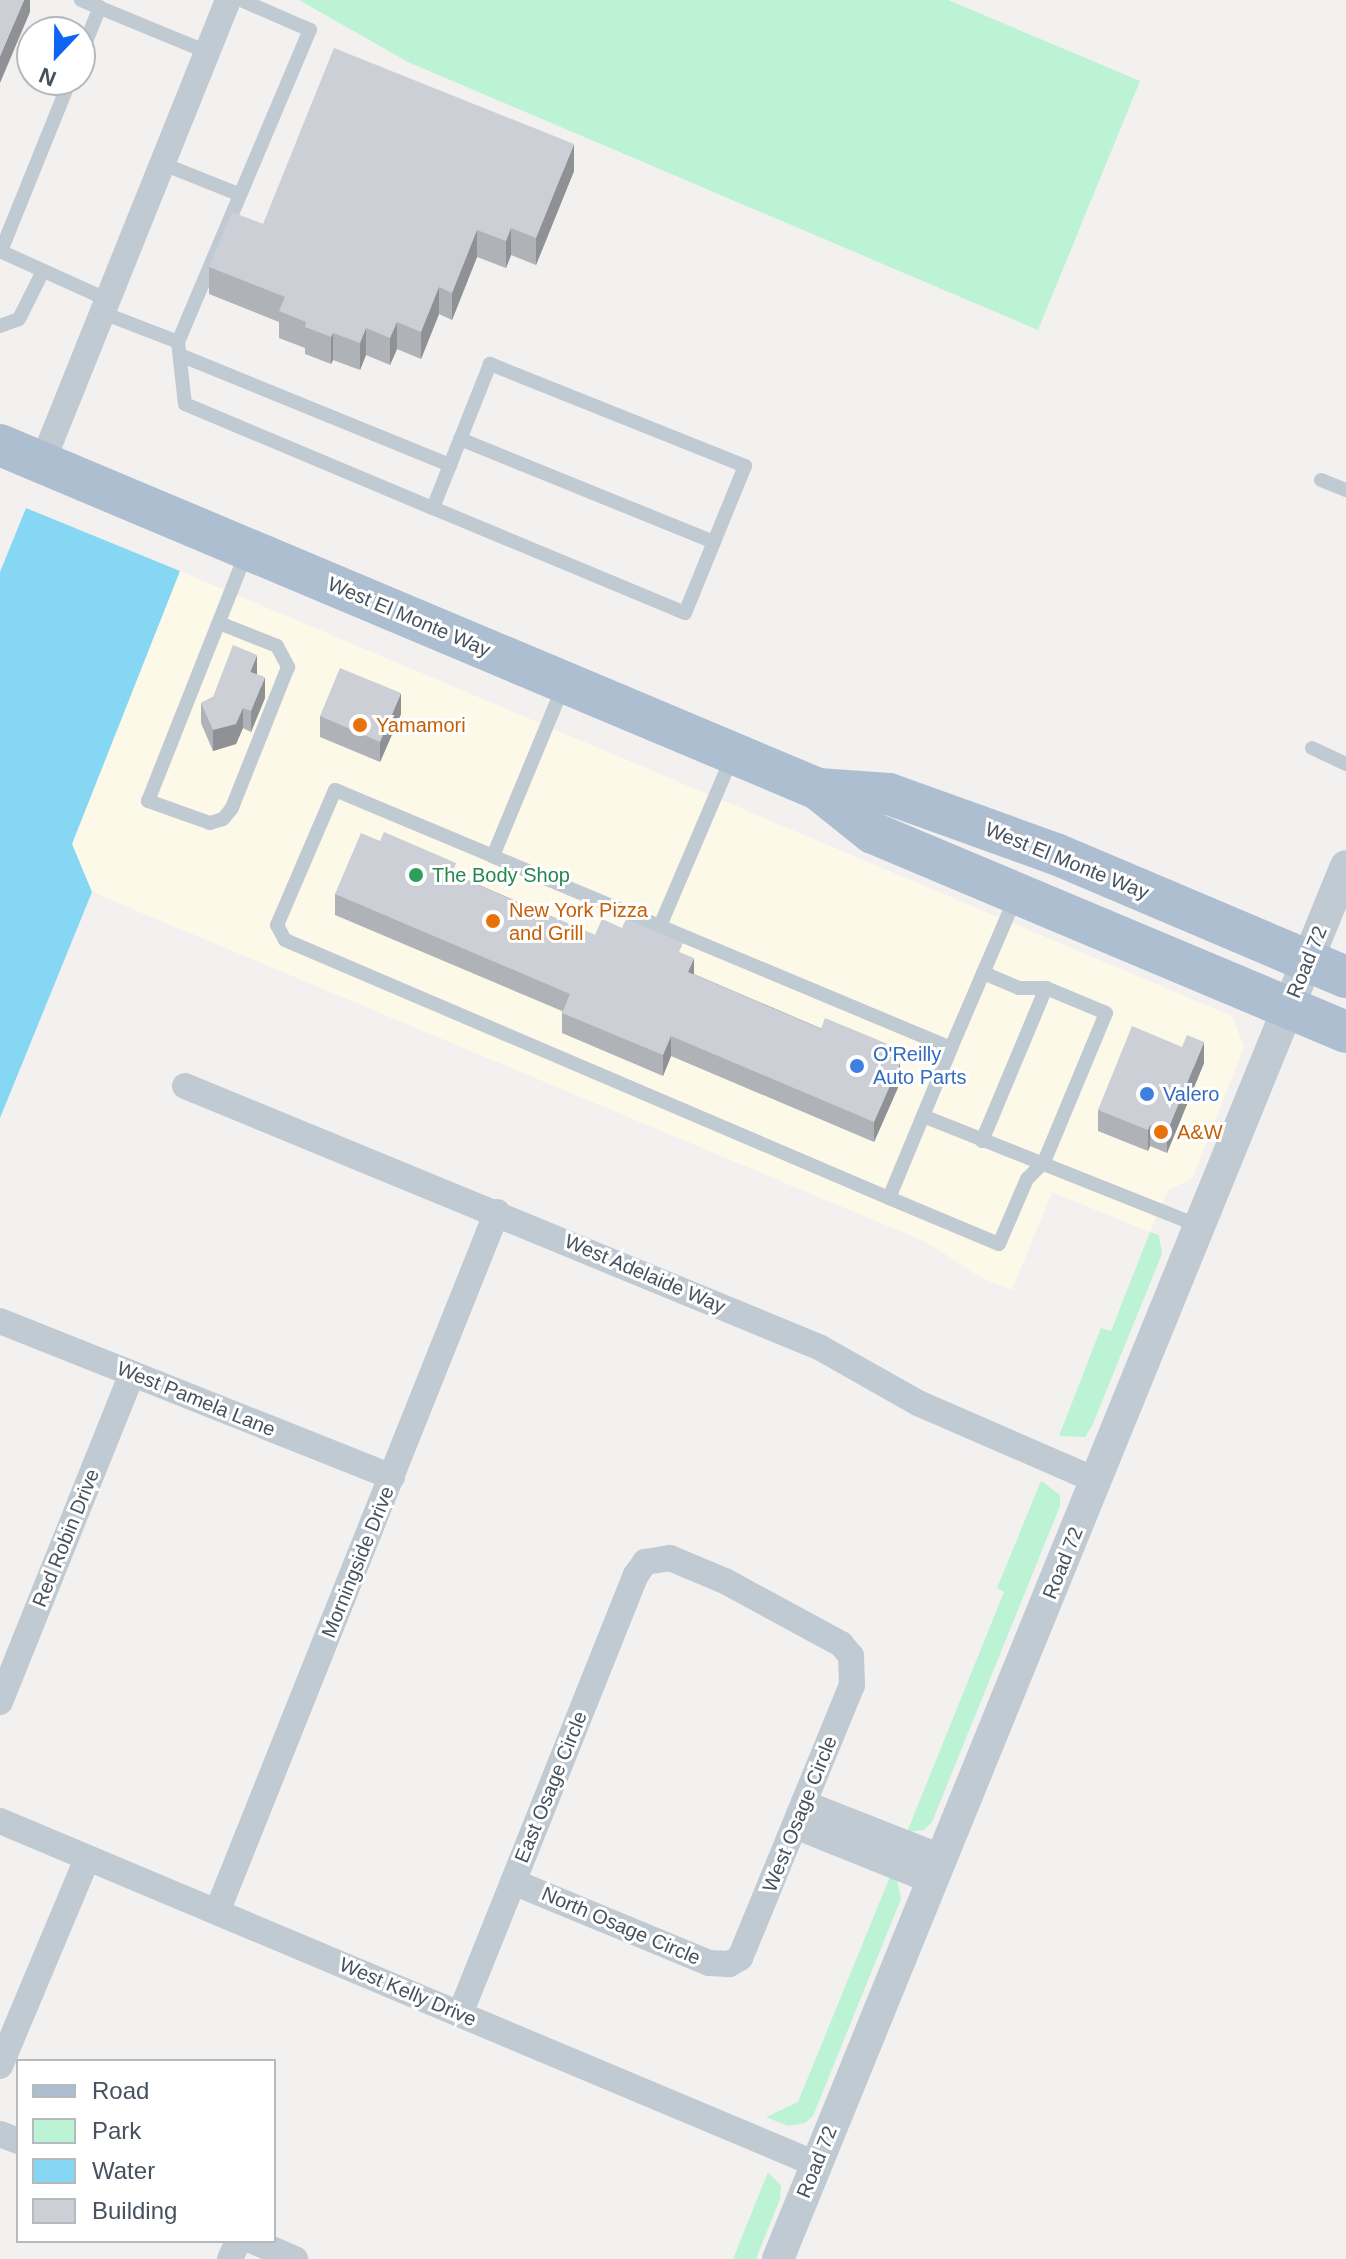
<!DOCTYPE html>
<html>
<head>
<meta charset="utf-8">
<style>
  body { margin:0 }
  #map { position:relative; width:1346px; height:2259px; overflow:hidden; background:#f3f0f0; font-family:Helvetica,sans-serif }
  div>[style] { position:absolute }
  .commercial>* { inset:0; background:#fdf9e9 }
  .green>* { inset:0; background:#bcf3d4 }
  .water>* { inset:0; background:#86d7f3 }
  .service>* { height:14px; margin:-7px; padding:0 7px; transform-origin:7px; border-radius:7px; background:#c0cad3 }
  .minor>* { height:26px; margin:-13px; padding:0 13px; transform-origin:13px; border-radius:13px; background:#c0cad3 }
  .tertiary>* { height:32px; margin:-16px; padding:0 16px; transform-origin:16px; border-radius:16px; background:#c0cad3 }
  .primary>* { height:42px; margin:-21px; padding:0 21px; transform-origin:21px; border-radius:21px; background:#aebed1 }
  .wall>* { inset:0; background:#afb2b7 }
  .shaded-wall>* { inset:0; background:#8f9195 }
  .building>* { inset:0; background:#cccfd5 }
  .dots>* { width:22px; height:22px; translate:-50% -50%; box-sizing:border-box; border:4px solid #fff; border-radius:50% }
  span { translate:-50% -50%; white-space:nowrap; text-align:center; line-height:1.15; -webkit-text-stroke:6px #fff; paint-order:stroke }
  .street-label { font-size:20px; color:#47525f }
  .food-label { font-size:20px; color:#c56008 }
  .left { translate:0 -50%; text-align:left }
  .leisure-label { font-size:20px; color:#27864d }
  .shop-label { font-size:20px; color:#366cbe }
  .legend { position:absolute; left:16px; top:2059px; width:260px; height:184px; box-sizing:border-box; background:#fff; border:2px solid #b5babf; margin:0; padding:10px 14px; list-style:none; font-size:24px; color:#47525f }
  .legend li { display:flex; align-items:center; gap:16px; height:40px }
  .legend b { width:40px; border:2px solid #b5babf }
  .north { position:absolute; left:16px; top:16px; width:80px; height:80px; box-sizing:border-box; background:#fff; border:2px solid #b5babf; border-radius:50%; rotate:202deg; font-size:22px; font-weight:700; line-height:32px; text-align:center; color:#47525f }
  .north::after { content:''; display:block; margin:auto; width:28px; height:36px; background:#0c66f1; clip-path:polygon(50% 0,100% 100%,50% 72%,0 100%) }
</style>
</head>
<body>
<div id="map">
  <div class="commercial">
    <i style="clip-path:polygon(180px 571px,1232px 1016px,1244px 1047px,1192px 1179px,1168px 1190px,1150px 1232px,1052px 1192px,1012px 1290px,980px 1277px,926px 1242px,92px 892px,72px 844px)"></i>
  </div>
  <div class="green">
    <i style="clip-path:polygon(299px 0,948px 0,1140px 81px,1038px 330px,408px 62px)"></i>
    <i style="clip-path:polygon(1150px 1232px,1159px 1235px,1162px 1254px,1092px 1426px,1085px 1437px,1059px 1436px,1101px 1328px,1111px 1331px)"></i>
    <i style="clip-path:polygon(1041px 1481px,1060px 1495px,1060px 1506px,932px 1822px,924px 1830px,907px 1832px,1004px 1592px,997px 1588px)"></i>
    <i style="clip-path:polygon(891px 1874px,897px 1879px,901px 1899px,813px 2116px,805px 2123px,788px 2126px,766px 2117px,798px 2102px)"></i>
    <i style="clip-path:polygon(768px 2172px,781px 2186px,780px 2199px,756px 2259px,733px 2259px)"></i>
  </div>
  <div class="water">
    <i style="clip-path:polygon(26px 508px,180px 571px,72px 844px,92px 892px,0 1118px,0 572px)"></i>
  </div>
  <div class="service">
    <i style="left:81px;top:0;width:136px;rotate:22.4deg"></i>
    <i style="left:80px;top:56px;width:53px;rotate:-67.8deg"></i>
    <i style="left:163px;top:164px;width:81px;rotate:21.8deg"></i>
    <i style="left:0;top:251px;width:119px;rotate:24.4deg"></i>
    <i style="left:1px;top:251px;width:184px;rotate:-68deg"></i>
    <i style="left:103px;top:313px;width:80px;rotate:21.1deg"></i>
    <i style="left:178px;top:342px;width:339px;rotate:-67.1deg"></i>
    <i style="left:310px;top:30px;width:75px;rotate:-156.5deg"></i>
    <i style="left:0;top:326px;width:20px;rotate:-20deg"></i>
    <i style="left:19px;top:319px;width:54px;rotate:-63.4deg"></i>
    <i style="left:178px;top:342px;width:62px;rotate:83.6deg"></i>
    <i style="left:185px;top:404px;width:269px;rotate:22.8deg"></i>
    <i style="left:433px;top:508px;width:273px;rotate:22.6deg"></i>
    <i style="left:685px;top:613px;width:159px;rotate:-67.8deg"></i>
    <i style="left:745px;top:466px;width:275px;rotate:-158.2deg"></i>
    <i style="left:490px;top:364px;width:155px;rotate:111.6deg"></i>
    <i style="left:180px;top:355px;width:292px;rotate:22.2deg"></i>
    <i style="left:460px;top:439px;width:274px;rotate:22.1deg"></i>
    <i style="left:1321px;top:480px;width:27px;rotate:22deg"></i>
    <i style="left:219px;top:623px;width:62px;rotate:21.6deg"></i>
    <i style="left:277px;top:646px;width:24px;rotate:62deg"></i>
    <i style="left:288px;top:667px;width:152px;rotate:111.7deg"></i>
    <i style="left:232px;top:808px;width:14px;rotate:129deg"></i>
    <i style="left:223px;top:819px;width:14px;rotate:163deg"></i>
    <i style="left:210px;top:823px;width:66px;rotate:-160.5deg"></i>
    <i style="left:148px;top:801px;width:266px;rotate:-68.4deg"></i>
    <i style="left:1312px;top:748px;width:38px;rotate:25deg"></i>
    <i style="left:493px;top:856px;width:171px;rotate:-157.3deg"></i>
    <i style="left:335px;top:790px;width:147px;rotate:113.2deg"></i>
    <i style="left:277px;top:925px;width:17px;rotate:62deg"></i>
    <i style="left:285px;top:940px;width:657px;rotate:23.13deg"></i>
    <i style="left:889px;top:1198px;width:162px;rotate:-67.5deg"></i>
    <i style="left:951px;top:1048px;width:497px;rotate:-157.3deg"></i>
    <i style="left:493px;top:856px;width:183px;rotate:-67.5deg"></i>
    <i style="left:660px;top:926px;width:184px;rotate:-66.9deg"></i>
    <i style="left:951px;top:1048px;width:165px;rotate:-66.8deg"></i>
    <i style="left:923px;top:1116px;width:298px;rotate:21.7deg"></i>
    <i style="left:982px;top:1141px;width:166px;rotate:-67.3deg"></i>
    <i style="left:889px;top:1198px;width:119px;rotate:22.7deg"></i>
    <i style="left:999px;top:1244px;width:71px;rotate:-66.7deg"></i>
    <i style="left:1027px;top:1179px;width:24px;rotate:-45deg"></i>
    <i style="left:1044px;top:1162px;width:161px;rotate:-67.4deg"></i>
    <i style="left:1106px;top:1013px;width:65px;rotate:-157.4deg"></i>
    <i style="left:1046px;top:988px;width:27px;rotate:180deg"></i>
    <i style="left:1019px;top:988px;width:39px;rotate:-157deg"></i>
  </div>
  <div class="minor">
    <i style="left:42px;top:463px;width:499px;rotate:-68.1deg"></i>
    <i style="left:185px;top:1086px;width:686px;rotate:22.38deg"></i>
    <i style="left:819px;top:1347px;width:114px;rotate:29.5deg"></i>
    <i style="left:918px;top:1403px;width:195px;rotate:23.5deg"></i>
    <i style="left:0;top:1321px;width:422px;rotate:21.7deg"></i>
    <i style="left:0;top:1702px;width:354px;rotate:-68.1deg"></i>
    <i style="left:804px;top:1803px;width:147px;rotate:21.5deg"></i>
    <i style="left:0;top:1821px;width:885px;rotate:22.8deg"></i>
    <i style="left:795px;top:1826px;width:148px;rotate:21.9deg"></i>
    <i style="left:217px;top:1912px;width:754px;rotate:-68.2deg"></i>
    <i style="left:460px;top:2014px;width:142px;rotate:-68.1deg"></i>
    <i style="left:513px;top:1882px;width:331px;rotate:-68.2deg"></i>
    <i style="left:636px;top:1575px;width:16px;rotate:-55deg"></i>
    <i style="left:645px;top:1562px;width:25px;rotate:-9deg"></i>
    <i style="left:670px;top:1558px;width:60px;rotate:22.7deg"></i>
    <i style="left:725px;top:1581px;width:132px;rotate:28.5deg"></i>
    <i style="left:841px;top:1644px;width:16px;rotate:50deg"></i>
    <i style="left:851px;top:1656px;width:29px;rotate:88deg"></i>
    <i style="left:852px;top:1685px;width:295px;rotate:112.3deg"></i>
    <i style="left:740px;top:1958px;width:13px;rotate:151deg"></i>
    <i style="left:729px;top:1964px;width:20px;rotate:-177deg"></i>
    <i style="left:709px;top:1963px;width:212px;rotate:-157.5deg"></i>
    <i style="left:0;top:2066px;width:225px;rotate:-67.2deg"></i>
    <i style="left:0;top:2134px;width:19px;rotate:21deg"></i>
    <i style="left:253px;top:2241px;width:46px;rotate:23.2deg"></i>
    <i style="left:230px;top:2259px;width:20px;rotate:-66deg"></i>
  </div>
  <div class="tertiary">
    <i style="left:778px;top:2259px;width:1504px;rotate:-67.82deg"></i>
  </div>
  <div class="primary">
    <i style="left:0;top:445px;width:887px;rotate:22.81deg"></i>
    <i style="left:818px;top:789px;width:70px;rotate:38.7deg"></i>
    <i style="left:873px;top:833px;width:513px;rotate:22.82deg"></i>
    <i style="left:818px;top:789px;width:71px;rotate:4deg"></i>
    <i style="left:889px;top:794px;width:177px;rotate:19.8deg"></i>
    <i style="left:1056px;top:854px;width:315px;rotate:23deg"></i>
  </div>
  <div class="wall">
    <i style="clip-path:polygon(574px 171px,536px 265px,511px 255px,506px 268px,477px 257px,452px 320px,439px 314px,421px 359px,397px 349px,390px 365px,366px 355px,360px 370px,333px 360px,331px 364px,305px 354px,305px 348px,279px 338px,279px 322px,209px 294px,209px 267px,263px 224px)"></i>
    <i style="clip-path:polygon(257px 674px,265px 698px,251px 732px,243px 728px,236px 744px,213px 751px,201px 723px,201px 703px)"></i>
    <i style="clip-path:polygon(401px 714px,380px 762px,320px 737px,320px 716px)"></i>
    <i style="clip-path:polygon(380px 841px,456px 875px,595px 935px,683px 954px,694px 974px,895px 1060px,900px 1083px,874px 1142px,671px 1056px,663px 1076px,562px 1033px,562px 1011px,335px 915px,335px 894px)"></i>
    <i style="clip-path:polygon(1204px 1063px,1167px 1153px,1150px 1146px,1148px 1151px,1098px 1131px,1098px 1110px)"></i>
  </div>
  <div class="shaded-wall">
    <i style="clip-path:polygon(24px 0,30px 0,30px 12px,0 83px,0 56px)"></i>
    <i style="clip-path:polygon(574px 144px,574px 171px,536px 265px,536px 238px)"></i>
    <i style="clip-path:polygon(511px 228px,511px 255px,506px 268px,506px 241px)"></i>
    <i style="clip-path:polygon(477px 230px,477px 257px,452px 320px,452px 293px)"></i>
    <i style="clip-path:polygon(439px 287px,439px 314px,421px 359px,421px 332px)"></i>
    <i style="clip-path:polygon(397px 322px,397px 349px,390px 365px,390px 338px)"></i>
    <i style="clip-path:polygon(366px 328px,366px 355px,360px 370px,360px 343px)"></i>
    <i style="clip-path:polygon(333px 333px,333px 360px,331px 364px,331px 337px)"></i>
    <i style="clip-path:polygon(257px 655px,257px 675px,250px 672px)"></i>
    <i style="clip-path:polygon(265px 677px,265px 698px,251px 732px,251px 711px)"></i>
    <i style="clip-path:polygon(401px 693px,401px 714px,380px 762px,380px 742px)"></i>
    <i style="clip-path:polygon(243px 708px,243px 728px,236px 744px,213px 751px,213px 730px)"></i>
    <i style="clip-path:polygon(694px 958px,694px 979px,688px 972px)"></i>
    <i style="clip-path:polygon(671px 1036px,671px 1056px,663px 1076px,663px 1055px)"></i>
    <i style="clip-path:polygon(1204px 1042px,1204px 1063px,1167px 1153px,1167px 1132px)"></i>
    <i style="clip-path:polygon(895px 1047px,895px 1067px,890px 1058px)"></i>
    <i style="clip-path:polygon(900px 1063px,900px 1083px,874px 1142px,874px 1122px)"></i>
    <i style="clip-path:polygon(1150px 1125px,1150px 1146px,1148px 1151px,1148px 1130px)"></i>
  </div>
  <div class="building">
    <i style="clip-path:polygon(0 0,24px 0,0 56px)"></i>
    <i style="clip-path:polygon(334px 48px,574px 144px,536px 238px,511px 228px,506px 241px,477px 230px,452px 293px,439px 287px,421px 332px,397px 322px,390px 338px,366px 328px,360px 343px,333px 333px,331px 337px,305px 327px,306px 322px,279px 311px,285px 297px,209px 267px,232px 212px,263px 224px)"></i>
    <i style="clip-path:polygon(233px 645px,257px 655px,250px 672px,265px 677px,251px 711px,243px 708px,236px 724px,213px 730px,201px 703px,213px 697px)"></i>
    <i style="clip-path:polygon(340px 668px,401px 693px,380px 742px,320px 716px)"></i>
    <i style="clip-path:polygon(384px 832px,456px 863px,452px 874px,595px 935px,602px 919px,622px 928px,626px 919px,683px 943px,679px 952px,694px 958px,688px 972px,821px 1029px,825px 1018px,895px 1047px,890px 1058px,900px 1063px,874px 1122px,671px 1036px,663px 1055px,562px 1013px,570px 994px,335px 894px,361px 833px,380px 841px)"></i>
    <i style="clip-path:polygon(1132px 1026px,1182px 1047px,1187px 1035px,1204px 1042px,1167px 1132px,1150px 1125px,1148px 1130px,1098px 1110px)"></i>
  </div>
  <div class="dots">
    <i style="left:360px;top:725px;background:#e8710a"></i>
    <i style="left:416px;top:875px;background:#2e9e5b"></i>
    <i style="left:493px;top:921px;background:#e8710a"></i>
    <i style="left:857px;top:1066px;background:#3f7fe0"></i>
    <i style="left:1147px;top:1094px;background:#3f7fe0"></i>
    <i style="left:1161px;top:1132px;background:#e8710a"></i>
  </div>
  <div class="street-label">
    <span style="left:409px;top:617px;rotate:23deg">West El Monte Way</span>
    <span style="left:1067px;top:861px;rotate:22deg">West El Monte Way</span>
    <span style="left:1307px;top:962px;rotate:-68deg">Road 72</span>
    <span style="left:645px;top:1274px;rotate:23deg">West Adelaide Way</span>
    <span style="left:196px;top:1399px;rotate:22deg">West Pamela Lane</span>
    <span style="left:66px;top:1538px;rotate:-68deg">Red Robin Drive</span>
    <span style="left:358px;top:1562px;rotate:-68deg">Morningside Drive</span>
    <span style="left:1063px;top:1563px;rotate:-68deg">Road 72</span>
    <span style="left:551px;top:1787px;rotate:-68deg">East Osage Circle</span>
    <span style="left:800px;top:1814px;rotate:-68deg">West Osage Circle</span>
    <span style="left:621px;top:1926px;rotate:23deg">North Osage Circle</span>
    <span style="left:408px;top:1992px;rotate:23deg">West Kelly Drive</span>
    <span style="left:817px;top:2162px;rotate:-68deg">Road 72</span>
  </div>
  <div class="food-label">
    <span class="left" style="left:376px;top:725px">Yamamori</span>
    <span class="left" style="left:509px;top:922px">New York Pizza<br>and Grill</span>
    <span class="left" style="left:1177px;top:1132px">A&amp;W</span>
  </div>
  <div class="leisure-label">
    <span class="left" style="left:432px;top:875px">The Body Shop</span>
  </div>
  <div class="shop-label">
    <span class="left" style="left:873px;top:1066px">O'Reilly<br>Auto Parts</span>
    <span class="left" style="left:1163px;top:1094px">Valero</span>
  </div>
  <ul class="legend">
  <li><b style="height:10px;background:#aebed1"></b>Road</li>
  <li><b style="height:22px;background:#bcf3d4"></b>Park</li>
  <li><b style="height:22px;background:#86d7f3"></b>Water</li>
  <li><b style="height:22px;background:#cccfd5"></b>Building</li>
  </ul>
  <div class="north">N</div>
</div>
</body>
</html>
